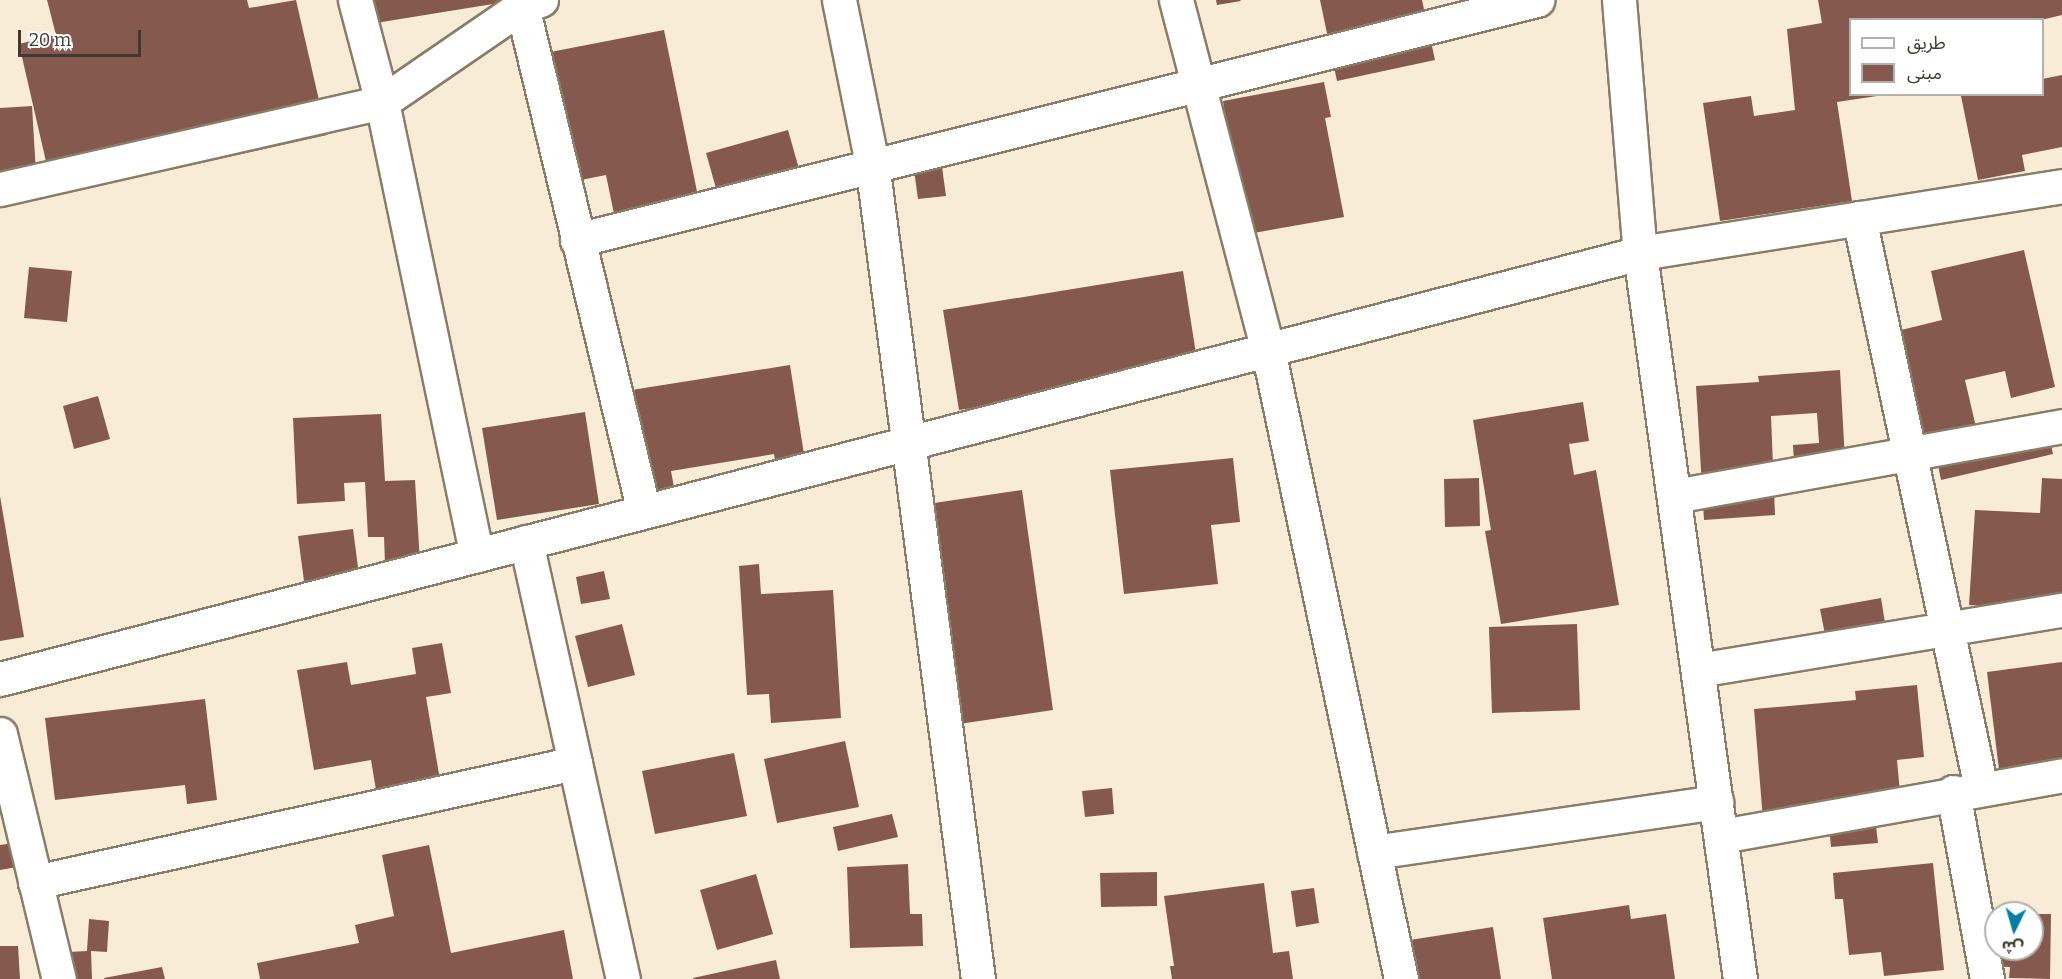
<!DOCTYPE html>
<html>
<head>
<meta charset="utf-8">
<style>
  body { margin:0 }
  #map { position:relative; width:2062px; height:979px; overflow:hidden; background:#f8ecd7; font-family:Bitter,"Noto Sans Arabic",serif }
  div>[style] { position:absolute }
  .building>* { inset:0; background:#86594f }
  .roads { filter:drop-shadow(2px 0 #877d69) drop-shadow(-2px 0 #877d69) drop-shadow(0 2px #877d69) drop-shadow(0 -2px #877d69) }
  .street>* { height:33px; margin:-16.5px; padding:0 16.5px; transform-origin:16.5px; border-radius:16.5px; background:#fff }
  span { translate:-50% -50%; white-space:nowrap; text-align:center; line-height:1.15; -webkit-text-stroke:6px #fff; paint-order:stroke }
  .legend { position:absolute; left:1849px; top:18px; width:195px; height:78px; box-sizing:border-box; background:#fff; border:2px solid #b2b1ad; margin:0; padding:8px 10px; list-style:none; font-size:18px; color:#3f3b33 }
  .legend li { display:flex; align-items:center; gap:12px; height:30px }
  .legend b { width:30px; border:2px solid #b2b1ad }
  .north { position:absolute; left:1984px; top:901px; width:60px; height:60px; box-sizing:border-box; background:#fff; border:2px solid #b2b1ad; border-radius:50%; rotate:185deg; font-size:16px; font-weight:700; line-height:24px; text-align:center; color:#3f3b33 }
  .north::after { content:''; display:block; margin:auto; width:21px; height:27px; background:#017fa4; clip-path:polygon(50% 0,100% 100%,50% 72%,0 100%) }
  .scale { position:absolute; left:18px; top:30px; width:123px; height:27px; box-sizing:border-box; border:3px solid #3f3b33; border-top:0; padding-left:8px; font-size:18px; line-height:21px; white-space:nowrap; color:#3f3b33; -webkit-text-stroke:4px #fff; paint-order:stroke }
</style>
</head>
<body>
<div id="map">
  <div class="building">
    <i style="clip-path:polygon(47px 0,247px 0,249px 8px,296px 0,327px 135px,188px 166px,183px 144px,53px 192px,19px 44px,56px 35px)"></i>
    <i style="clip-path:polygon(352px 0,512px 0,512px 1px,357px 26px)"></i>
    <i style="clip-path:polygon(1216px 0,1240px 0,1241px 1px,1217px 5px)"></i>
    <i style="clip-path:polygon(1320px 0,1422px 0,1435px 60px,1337px 81px)"></i>
    <i style="clip-path:polygon(1818px 0,2062px 0,2062px 15px,2041px 20px,1850px 20px,1850px 94px,1877px 96px,1837px 102px,1852px 201px,1720px 221px,1703px 103px,1751px 96px,1754px 116px,1795px 110px,1787px 29px,1822px 23px)"></i>
    <i style="clip-path:polygon(664px 30px,703px 221px,619px 238px,606px 175px,566px 183px,540px 54px)"></i>
    <i style="clip-path:polygon(2062px 75px,2062px 147px,2022px 155px,2025px 171px,1978px 180px,1961px 96px,2042px 94px,2042px 79px)"></i>
    <i style="clip-path:polygon(1324px 82px,1331px 117px,1325px 118px,1344px 217px,1242px 235px,1223px 101px)"></i>
    <i style="clip-path:polygon(32px 106px,37px 190px,0 192px,0 108px)"></i>
    <i style="clip-path:polygon(788px 130px,807px 197px,725px 220px,706px 153px)"></i>
    <i style="clip-path:polygon(942px 167px,946px 196px,918px 199px,914px 170px)"></i>
    <i style="clip-path:polygon(2024px 250px,2055px 387px,2011px 398px,2005px 371px,1965px 380px,1976px 427px,2044px 412px,2053px 454px,1941px 480px,1935px 450px,1913px 455px,1885px 334px,1942px 320px,1931px 271px)"></i>
    <i style="clip-path:polygon(29px 267px,72px 271px,67px 322px,24px 318px)"></i>
    <i style="clip-path:polygon(1183px 271px,1199px 373px,959px 410px,943px 310px)"></i>
    <i style="clip-path:polygon(790px 365px,806px 467px,777px 472px,774px 454px,671px 471px,676px 498px,637px 504px,619px 392px)"></i>
    <i style="clip-path:polygon(1840px 370px,1845px 460px,1795px 478px,1793px 445px,1819px 443px,1817px 413px,1771px 416px,1775px 515px,1704px 520px,1696px 386px,1759px 382px,1758px 376px)"></i>
    <i style="clip-path:polygon(98px 396px,110px 439px,74px 449px,63px 406px)"></i>
    <i style="clip-path:polygon(1583px 402px,1589px 441px,1569px 444px,1574px 475px,1596px 470px,1619px 605px,1501px 624px,1485px 531px,1491px 530px,1473px 420px)"></i>
    <i style="clip-path:polygon(585px 412px,599px 504px,497px 520px,482px 428px)"></i>
    <i style="clip-path:polygon(381px 414px,385px 481px,415px 480px,420px 562px,385px 564px,384px 537px,368px 537px,365px 482px,344px 483px,345px 501px,297px 504px,293px 418px)"></i>
    <i style="clip-path:polygon(1233px 458px,1240px 522px,1211px 525px,1218px 584px,1124px 594px,1110px 470px)"></i>
    <i style="clip-path:polygon(1479px 478px,1480px 526px,1445px 527px,1444px 479px)"></i>
    <i style="clip-path:polygon(2042px 478px,2062px 479px,2062px 600px,2048px 609px,1969px 605px,1975px 510px,2040px 513px)"></i>
    <i style="clip-path:polygon(1022px 490px,1053px 710px,952px 725px,921px 505px)"></i>
    <i style="clip-path:polygon(0 496px,24px 637px,0 641px)"></i>
    <i style="clip-path:polygon(353px 529px,359px 575px,304px 581px,298px 536px)"></i>
    <i style="clip-path:polygon(759px 564px,761px 594px,833px 590px,841px 718px,771px 723px,769px 694px,747px 695px,739px 566px)"></i>
    <i style="clip-path:polygon(604px 571px,610px 599px,581px 604px,576px 577px)"></i>
    <i style="clip-path:polygon(1881px 598px,1886px 629px,1826px 640px,1820px 609px)"></i>
    <i style="clip-path:polygon(622px 624px,635px 675px,588px 687px,575px 636px)"></i>
    <i style="clip-path:polygon(1577px 624px,1580px 710px,1492px 713px,1489px 627px)"></i>
    <i style="clip-path:polygon(442px 643px,451px 693px,426px 697px,441px 786px,342px 828px,336px 797px,376px 790px,371px 760px,314px 770px,297px 670px,347px 662px,351px 685px,416px 674px,412px 648px)"></i>
    <i style="clip-path:polygon(2062px 662px,2062px 787px,2002px 794px,1987px 672px)"></i>
    <i style="clip-path:polygon(1917px 685px,1924px 757px,1897px 760px,1902px 815px,1875px 817px,1878px 843px,1831px 847px,1828px 814px,1763px 820px,1754px 709px,1856px 700px,1855px 691px)"></i>
    <i style="clip-path:polygon(205px 699px,217px 800px,187px 804px,185px 785px,55px 800px,45px 718px)"></i>
    <i style="clip-path:polygon(845px 741px,859px 807px,777px 823px,764px 759px)"></i>
    <i style="clip-path:polygon(734px 753px,747px 816px,655px 834px,642px 771px)"></i>
    <i style="clip-path:polygon(1112px 788px,1114px 814px,1085px 817px,1082px 791px)"></i>
    <i style="clip-path:polygon(892px 814px,898px 837px,838px 851px,833px 827px)"></i>
    <i style="clip-path:polygon(14px 843px,17px 867px,0 870px,0 845px)"></i>
    <i style="clip-path:polygon(429px 845px,451px 953px,564px 930px,573px 979px,260px 979px,257px 963px,359px 943px,355px 925px,394px 916px,382px 855px)"></i>
    <i style="clip-path:polygon(1933px 863px,1944px 970px,1884px 976px,1881px 952px,1849px 955px,1843px 899px,1835px 899px,1833px 873px)"></i>
    <i style="clip-path:polygon(908px 864px,910px 914px,922px 914px,923px 946px,850px 948px,847px 867px)"></i>
    <i style="clip-path:polygon(1157px 872px,1157px 906px,1101px 907px,1100px 873px)"></i>
    <i style="clip-path:polygon(756px 874px,773px 934px,717px 950px,700px 890px)"></i>
    <i style="clip-path:polygon(1264px 883px,1273px 953px,1289px 951px,1293px 979px,1172px 979px,1170px 966px,1174px 966px,1164px 896px)"></i>
    <i style="clip-path:polygon(1314px 888px,1319px 923px,1296px 927px,1291px 891px)"></i>
    <i style="clip-path:polygon(1629px 905px,1631px 919px,1666px 914px,1675px 979px,1552px 979px,1543px 918px)"></i>
    <i style="clip-path:polygon(1983px 913px,1996px 913px,1996px 949px,2032px 949px,2032px 914px,2051px 914px,2050px 979px,2009px 978px,2010px 967px,1982px 966px)"></i>
    <i style="clip-path:polygon(89px 919px,109px 921px,107px 952px,91px 951px,92px 979px,71px 979px,69px 952px,87px 951px)"></i>
    <i style="clip-path:polygon(1493px 927px,1501px 979px,1403px 979px,1397px 942px)"></i>
    <i style="clip-path:polygon(0 946px,18px 946px,20px 979px,0 979px)"></i>
    <i style="clip-path:polygon(776px 960px,780px 979px,693px 979px,693px 978px)"></i>
    <i style="clip-path:polygon(162px 967px,165px 979px,104px 979px,104px 978px)"></i>
  </div>
  <div class="roads">
    <div class="street">
      <i style="left:355px;top:0;width:106px;rotate:75.2deg"></i>
      <i style="left:382px;top:102px;width:463px;rotate:78.2deg"></i>
      <i style="left:839px;top:0;width:166px;rotate:78.6deg"></i>
      <i style="left:872px;top:163px;width:823px;rotate:82.6deg"></i>
      <i style="left:1176px;top:0;width:362px;rotate:75.3deg"></i>
      <i style="left:1268px;top:350px;width:643px;rotate:78.06deg"></i>
      <i style="left:1619px;top:0;width:254px;rotate:85.3deg"></i>
      <i style="left:1640px;top:253px;width:733px;rotate:82.16deg"></i>
      <i style="left:522px;top:6px;width:520px;rotate:76.44deg"></i>
      <i style="left:0;top:189px;width:392px;rotate:-12.8deg"></i>
      <i style="left:382px;top:102px;width:170px;rotate:-34.4deg"></i>
      <i style="left:522px;top:6px;width:20px;rotate:-18deg"></i>
      <i style="left:1859px;top:218px;width:583px;rotate:77.92deg"></i>
      <i style="left:577px;top:240px;width:990px;rotate:-14.04deg"></i>
      <i style="left:1674px;top:496px;width:394px;rotate:-10.2deg"></i>
      <i style="left:526px;top:542px;width:448px;rotate:77.5deg"></i>
      <i style="left:1698px;top:670px;width:369px;rotate:-9.4deg"></i>
      <i style="left:0;top:679px;width:1694px;rotate:-14.56deg"></i>
      <i style="left:1640px;top:253px;width:427px;rotate:-9deg"></i>
      <i style="left:0;top:734px;width:252px;rotate:76.5deg"></i>
      <i style="left:1953px;top:792px;width:190px;rotate:79.7deg"></i>
      <i style="left:1721px;top:836px;width:346px;rotate:-10.1deg"></i>
      <i style="left:1374px;top:852px;width:346px;rotate:-8.3deg"></i>
      <i style="left:35px;top:882px;width:553px;rotate:-12.43deg"></i>
    </div>
  </div>
  <ul class="legend">
  <li><b style="height:8px;background:#fff"></b>طريق</li>
  <li><b style="height:16px;background:#86594f"></b>مبنى</li>
  </ul>
  <div class="north">ش</div>
  <div class="scale">20 m</div>
</div>
</body>
</html>
